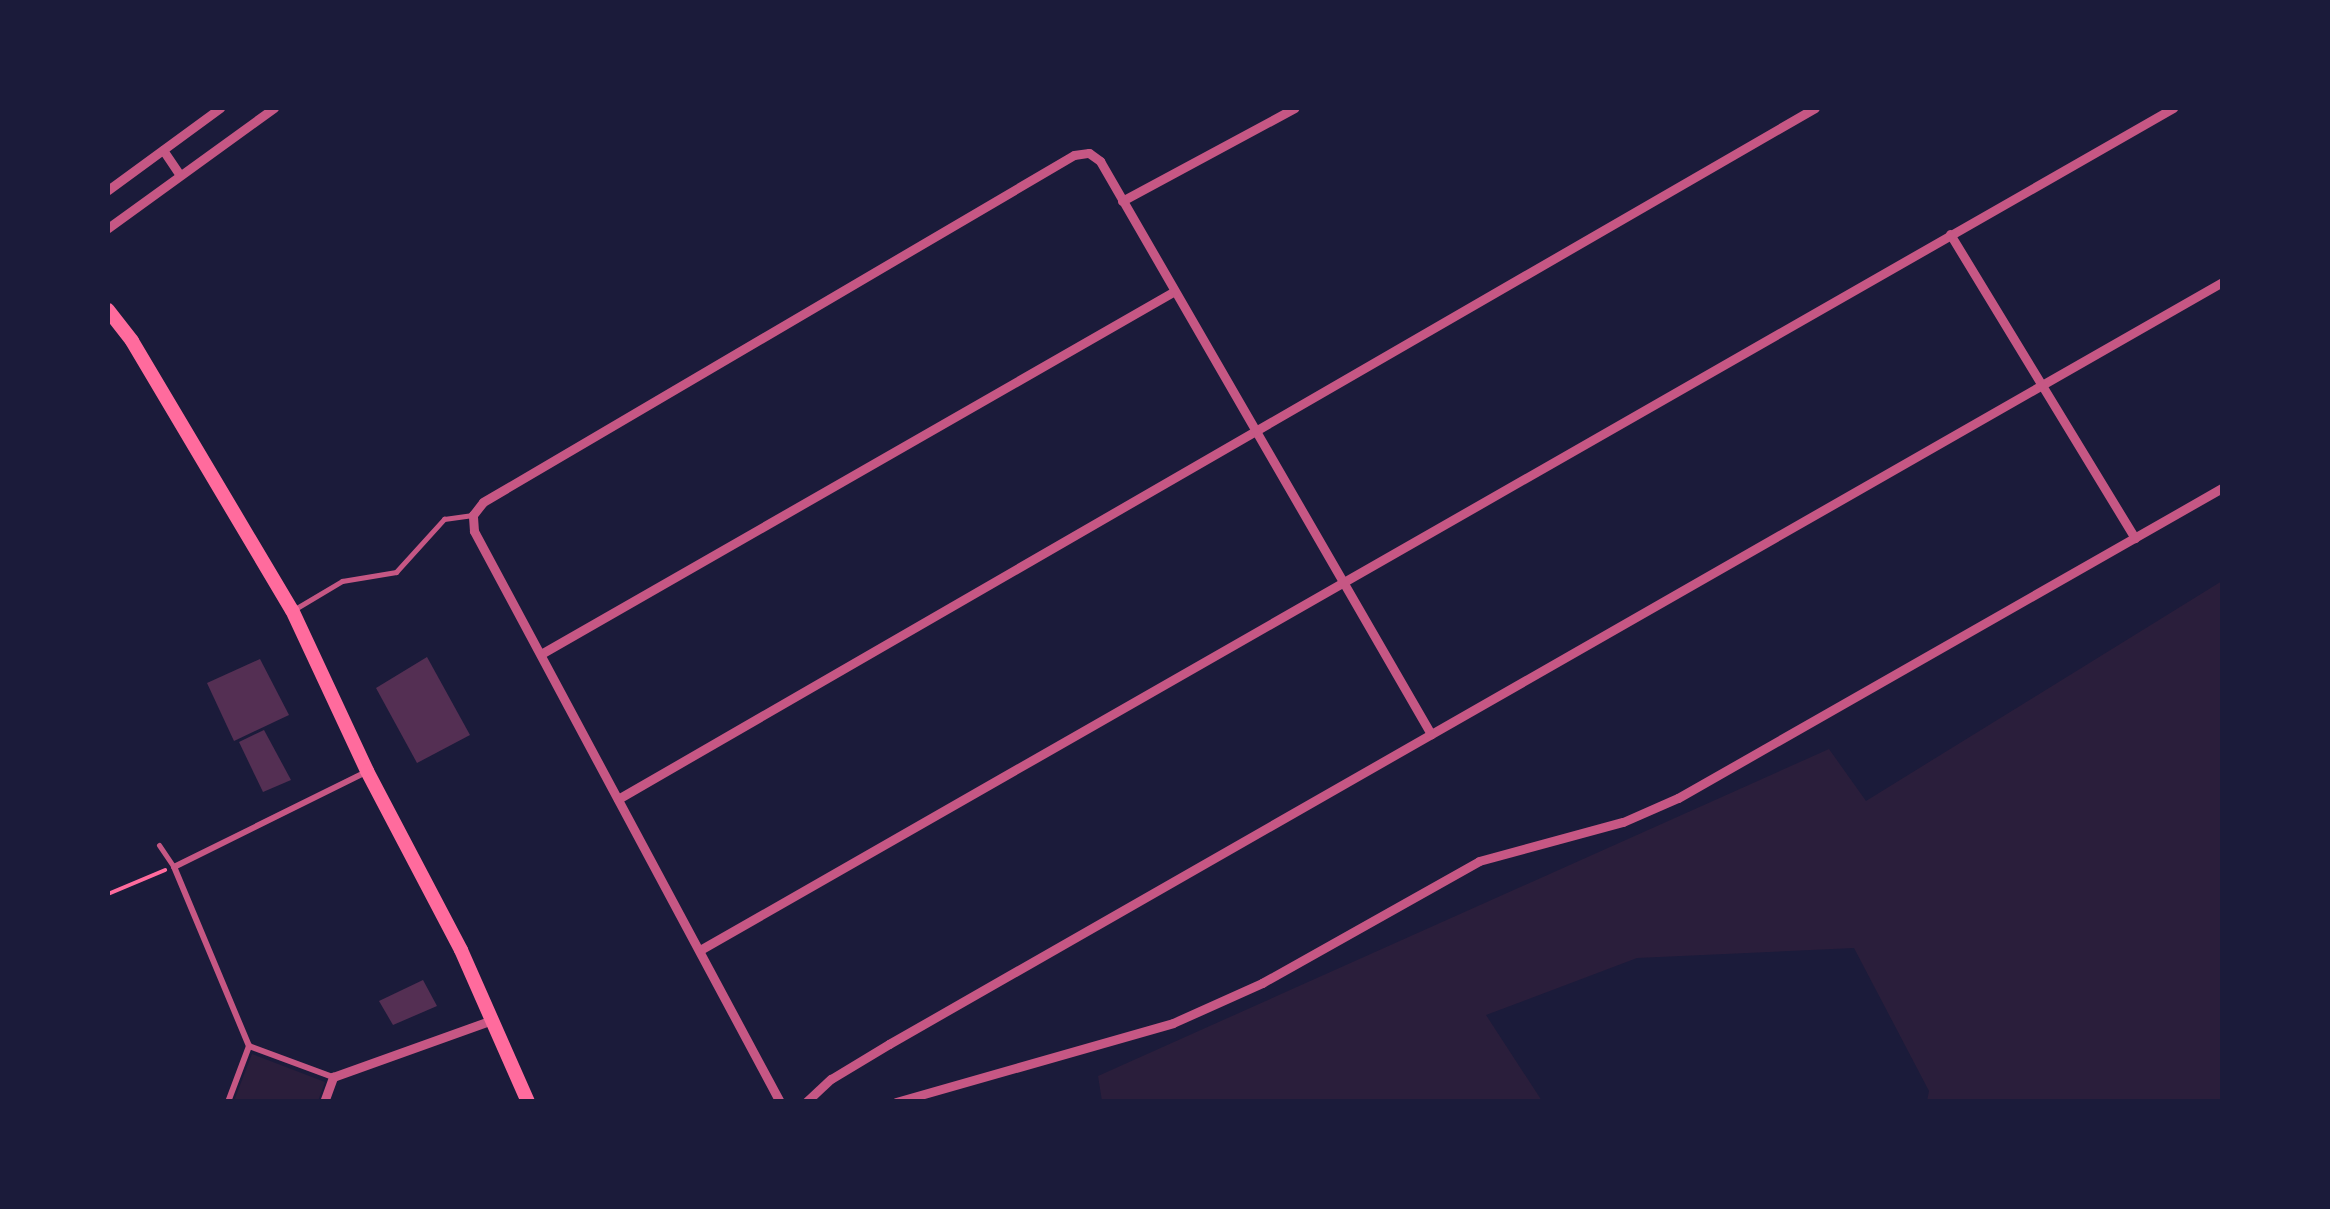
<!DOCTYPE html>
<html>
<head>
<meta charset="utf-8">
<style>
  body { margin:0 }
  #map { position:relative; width:2330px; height:1209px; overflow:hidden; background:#1b1b3a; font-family:"Noto Serif",serif }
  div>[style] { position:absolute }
  .green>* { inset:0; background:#2a1e3b }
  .building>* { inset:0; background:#542f53 }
  .path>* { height:4px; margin:-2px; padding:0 2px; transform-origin:2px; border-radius:2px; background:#ff6b9d }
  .service>* { height:5px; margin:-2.5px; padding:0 2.5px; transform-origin:2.5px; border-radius:2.5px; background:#c65784 }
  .pedestrian>* { height:6px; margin:-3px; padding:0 3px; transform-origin:3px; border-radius:3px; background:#c65784 }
  .minor>* { height:9px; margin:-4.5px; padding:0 4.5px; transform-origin:4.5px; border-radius:4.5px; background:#c65784 }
  .primary>* { height:14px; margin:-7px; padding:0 7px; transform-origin:7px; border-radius:7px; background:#ff6b9d }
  span { translate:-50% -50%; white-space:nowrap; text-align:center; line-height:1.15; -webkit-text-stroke:9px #1b1b3a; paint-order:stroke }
  .frame { position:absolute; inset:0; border:110px solid #1b1b3a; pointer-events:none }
</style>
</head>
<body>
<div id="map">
  <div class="green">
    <i style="clip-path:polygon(2222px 581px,2222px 1101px,1927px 1101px,1929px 1091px,1854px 948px,1637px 958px,1486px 1015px,1542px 1101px,1102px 1101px,1098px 1076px,1829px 749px,1866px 801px)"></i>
    <i style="clip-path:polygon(252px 1054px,325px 1082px,318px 1101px,234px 1101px)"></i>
  </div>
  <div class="building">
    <i style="clip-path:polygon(427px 657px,470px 735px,417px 763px,376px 688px)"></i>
    <i style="clip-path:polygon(260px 659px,289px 715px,234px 741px,207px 683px)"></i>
    <i style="clip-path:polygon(264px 730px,291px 780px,263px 792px,239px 742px)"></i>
    <i style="clip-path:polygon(423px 980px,437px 1006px,393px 1025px,379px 1001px)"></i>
  </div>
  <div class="path">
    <i style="left:108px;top:894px;width:62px;rotate:-22.8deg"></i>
  </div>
  <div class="service">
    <i style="left:295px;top:609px;width:55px;rotate:-30.8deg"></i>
    <i style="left:342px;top:581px;width:55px;rotate:-9.5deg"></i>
    <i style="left:396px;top:572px;width:72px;rotate:-47.8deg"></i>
    <i style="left:444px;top:519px;width:29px;rotate:-8deg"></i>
    <i style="left:159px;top:845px;width:27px;rotate:56deg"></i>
  </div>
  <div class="pedestrian">
    <i style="left:249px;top:1046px;width:194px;rotate:-112.7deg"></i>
    <i style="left:174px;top:867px;width:214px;rotate:-26.3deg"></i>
    <i style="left:249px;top:1046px;width:90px;rotate:20.3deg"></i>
    <i style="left:228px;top:1102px;width:60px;rotate:-69.4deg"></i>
  </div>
  <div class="minor">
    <i style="left:163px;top:150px;width:30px;rotate:56deg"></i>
    <i style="left:108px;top:190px;width:139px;rotate:-36.2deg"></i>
    <i style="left:1122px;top:201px;width:196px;rotate:-28.3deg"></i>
    <i style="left:108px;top:228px;width:205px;rotate:-35.9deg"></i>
    <i style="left:1950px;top:234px;width:356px;rotate:58.7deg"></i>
    <i style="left:541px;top:654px;width:728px;rotate:-29.8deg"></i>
    <i style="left:618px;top:799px;width:1382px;rotate:-30deg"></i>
    <i style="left:700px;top:950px;width:1697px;rotate:-29.75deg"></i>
    <i style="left:324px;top:1102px;width:27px;rotate:-70deg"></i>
    <i style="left:333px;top:1077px;width:169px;rotate:-19.7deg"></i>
    <i style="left:780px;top:1102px;width:648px;rotate:-118.19deg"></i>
    <i style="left:474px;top:531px;width:16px;rotate:-94deg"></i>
    <i style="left:473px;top:515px;width:16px;rotate:-52deg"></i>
    <i style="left:483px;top:502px;width:685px;rotate:-30.42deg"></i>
    <i style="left:1074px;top:155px;width:15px;rotate:-8deg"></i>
    <i style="left:1089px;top:153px;width:14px;rotate:36deg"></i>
    <i style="left:1100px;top:161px;width:662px;rotate:59.99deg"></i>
    <i style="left:806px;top:1102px;width:34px;rotate:-43deg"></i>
    <i style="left:831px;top:1079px;width:68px;rotate:-31.1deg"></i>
    <i style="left:889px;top:1044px;width:1535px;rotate:-29.75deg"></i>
    <i style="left:896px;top:1102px;width:288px;rotate:-15.9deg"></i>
    <i style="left:1173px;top:1023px;width:98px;rotate:-24.2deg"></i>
    <i style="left:1262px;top:983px;width:249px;rotate:-29.3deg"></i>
    <i style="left:1479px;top:861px;width:149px;rotate:-15.2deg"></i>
    <i style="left:1623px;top:822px;width:60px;rotate:-23.6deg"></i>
    <i style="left:1678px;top:798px;width:626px;rotate:-29.68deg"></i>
  </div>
  <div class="primary">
    <i style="left:108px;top:310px;width:39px;rotate:52deg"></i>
    <i style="left:132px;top:341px;width:313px;rotate:59.3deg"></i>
    <i style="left:292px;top:610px;width:178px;rotate:65deg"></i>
    <i style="left:367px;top:771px;width:202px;rotate:62.3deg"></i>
    <i style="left:461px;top:950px;width:166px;rotate:66.2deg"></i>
  </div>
  <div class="frame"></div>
</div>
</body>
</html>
